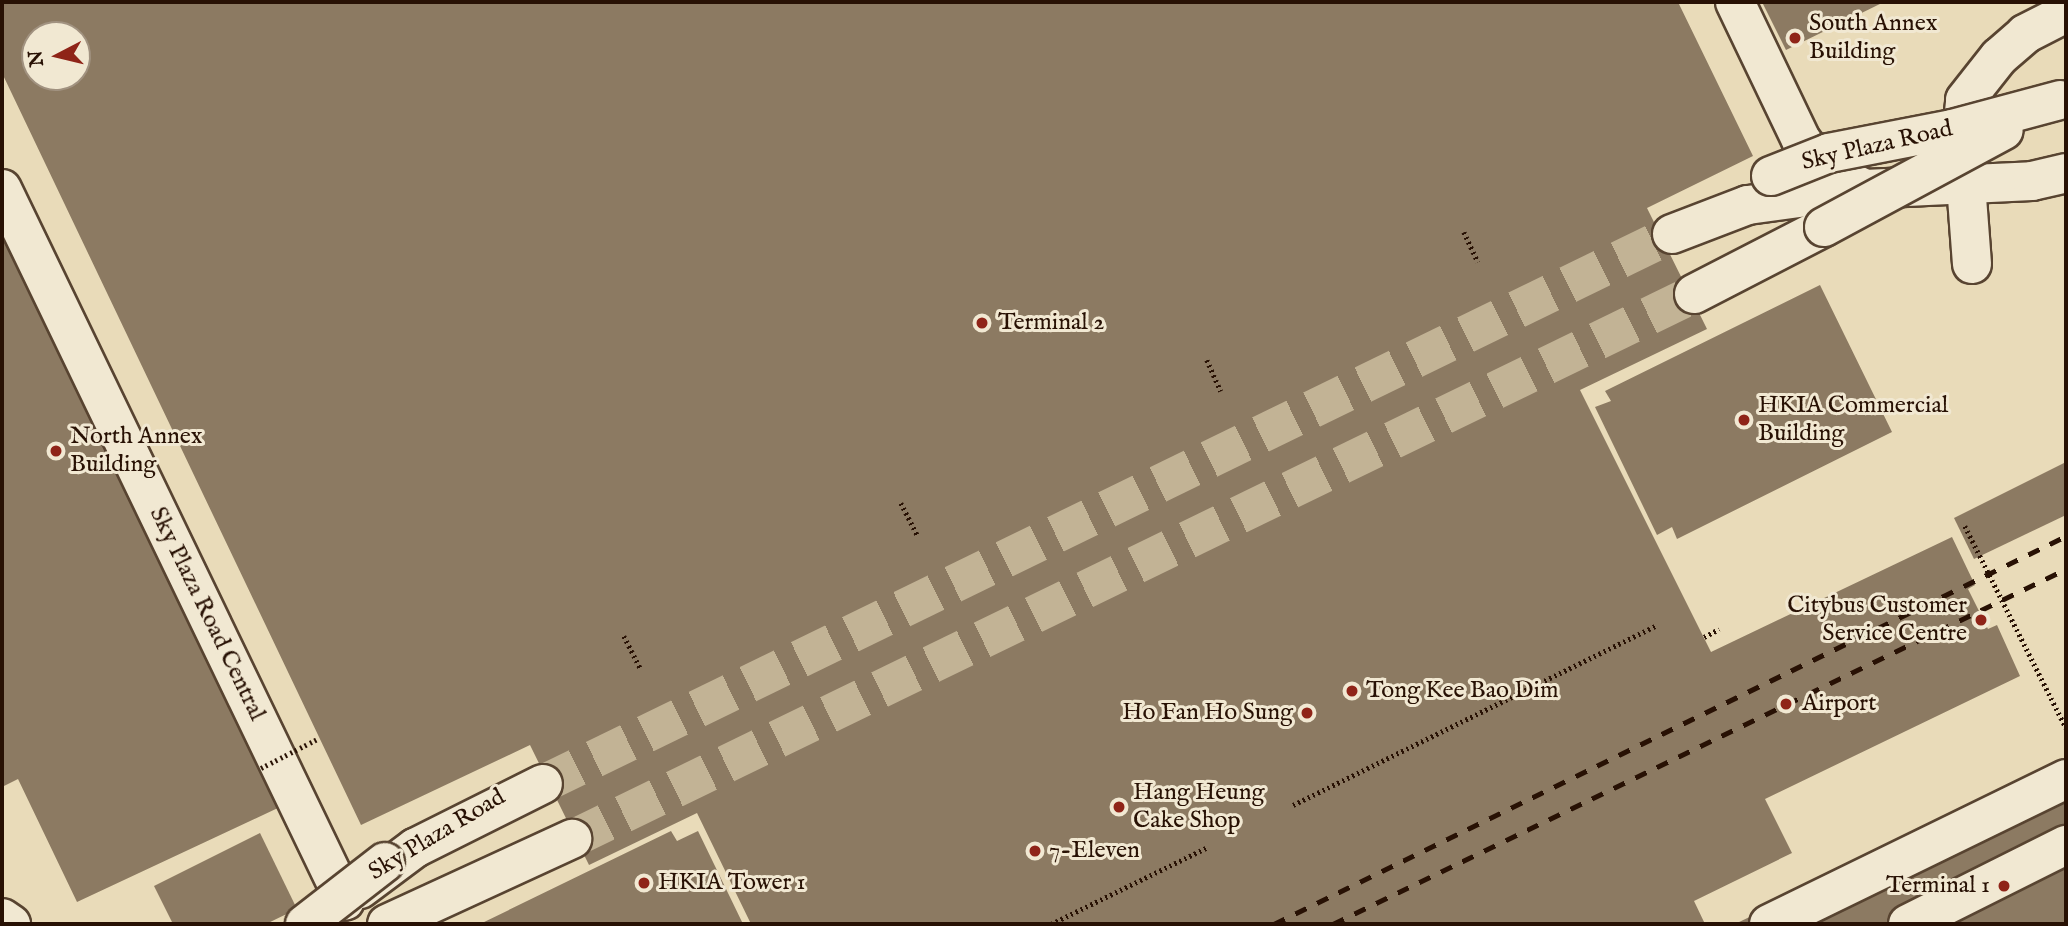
<!DOCTYPE html>
<html>
<head>
<meta charset="utf-8">
<style>
  body { margin:0 }
  #map { position:relative; width:2068px; height:926px; overflow:hidden; background:#e9dbb9; font-family:"IM FELL English",serif }
  div>[style] { position:absolute }
  .building>* { inset:0; background:#8c7a62 }
  .minor-tunnel>* { height:38px; margin-top:-19px; transform-origin:0; background:repeating-linear-gradient(90deg,#c2b395 0 38px,transparent 0 57px) }
  .path>* { height:4.5px; margin-top:-2.25px; transform-origin:0; background:repeating-linear-gradient(90deg,#281104 0 2px,transparent 0 5.5px) }
  .roads { filter:drop-shadow(2px 0 #584431) drop-shadow(-2px 0 #584431) drop-shadow(0 2px #584431) drop-shadow(0 -2px #584431) }
  .minor>* { height:38px; margin:-19px; padding:0 19px; transform-origin:19px; border-radius:19px; background:#f1e8d2 }
  .rail>* { height:5px; margin-top:-2.5px; transform-origin:0; background:repeating-linear-gradient(90deg,#281104 0 12px,transparent 0 24px) }
  .path-bridge>* { height:4.5px; margin-top:-2.25px; transform-origin:0; background:repeating-linear-gradient(90deg,#281104 0 2px,transparent 0 5.5px) }
  .bridges { filter:drop-shadow(2px 0 #584431) drop-shadow(-2px 0 #584431) drop-shadow(0 2px #584431) drop-shadow(0 -2px #584431) }
  .minor-bridge>* { height:38px; margin:-19px; padding:0 19px; transform-origin:19px; border-radius:19px; background:#f1e8d2 }
  .dots>* { width:19px; height:19px; translate:-50% -50%; box-sizing:border-box; border:4px solid #f1e8d2; border-radius:50% }
  span { translate:-50% -50%; white-space:nowrap; text-align:center; line-height:1.15; -webkit-text-stroke:6px #f1e8d2; paint-order:stroke }
  .poi-label { font-size:24px; color:#281104 }
  .left { translate:0 -50%; text-align:left }
  .right { translate:-100% -50%; text-align:right }
  .street-label { font-size:24px; color:#281104 }
  .frame { position:absolute; inset:0; border:4px solid #281104; pointer-events:none }
  .north { position:absolute; left:21px; top:21px; width:70px; height:70px; box-sizing:border-box; background:#f1e8d2; border:2px solid #a19280; border-radius:50%; rotate:263deg; font-size:19px; font-weight:700; line-height:28px; text-align:center; color:#281104 }
  .north::after { content:''; display:block; margin:auto; width:24px; height:32px; background:#8f2418; clip-path:polygon(50% 0,100% 100%,50% 72%,0 100%) }
</style>
</head>
<body>
<div id="map">
  <div class="building">
    <i style="clip-path:polygon(evenodd,2px 2px,1678px 2px,1753px 156px,1647px 208px,1707px 329px,1580px 390px,1711px 652px,1952px 537px,1975px 585px,1968px 589px,1988px 629px,1997px 625px,2020px 676px,1765px 799px,1792px 853px,1694px 901px,1705px 924px,751px 924px,697px 813px,589px 865px,530px 745px,361px 825px,2px 73px,2px 2px,35px 35px,77px 35px,77px 77px,35px 77px,35px 35px)"></i>
    <i style="clip-path:polygon(1762px 2px,1884px 2px,1786px 50px)"></i>
    <i style="clip-path:polygon(2px 228px,280px 807px,77px 902px,18px 779px,2px 787px)"></i>
    <i style="clip-path:polygon(1820px 285px,1892px 432px,1677px 539px,1672px 527px,1657px 535px,1595px 407px,1611px 401px,1605px 391px)"></i>
    <i style="clip-path:polygon(2066px 462px,2066px 515px,1974px 559px,1954px 518px)"></i>
    <i style="clip-path:polygon(2066px 764px,2066px 924px,1735px 924px)"></i>
    <i style="clip-path:polygon(671px 831px,677px 841px,698px 831px,743px 924px,480px 924px)"></i>
    <i style="clip-path:polygon(260px 833px,297px 909px,266px 924px,173px 924px,154px 886px)"></i>
  </div>
  <div class="minor-tunnel">
    <i style="left:543px;top:784px;width:1256px;rotate:-25.97deg"></i>
    <i style="left:572px;top:839px;width:1247px;rotate:-25.91deg"></i>
  </div>
  <div class="path">
    <i style="left:1464px;top:232px;width:33px;rotate:65deg"></i>
    <i style="left:1207px;top:360px;width:34px;rotate:66deg"></i>
    <i style="left:901px;top:503px;width:36px;rotate:63deg"></i>
    <i style="left:1965px;top:526px;width:226px;rotate:63.4deg"></i>
    <i style="left:624px;top:636px;width:37px;rotate:63deg"></i>
    <i style="left:1704px;top:637px;width:17px;rotate:-28deg"></i>
    <i style="left:1293px;top:805px;width:404px;rotate:-26.3deg"></i>
    <i style="left:1051px;top:924px;width:173px;rotate:-26.1deg"></i>
  </div>
  <div class="roads">
    <div class="minor">
      <i style="left:1735px;top:2px;width:153px;rotate:64.4deg"></i>
      <i style="left:1801px;top:140px;width:36px;rotate:52deg"></i>
      <i style="left:1823px;top:168px;width:47px;rotate:26.6deg"></i>
      <i style="left:1865px;top:189px;width:167px;rotate:-2.7deg"></i>
      <i style="left:2032px;top:181px;width:35px;rotate:-13deg"></i>
      <i style="left:2px;top:189px;width:790px;rotate:64.28deg"></i>
      <i style="left:1672px;top:234px;width:81px;rotate:-20.9deg"></i>
      <i style="left:1748px;top:205px;width:118px;rotate:-7.8deg"></i>
      <i style="left:1972px;top:264px;width:133px;rotate:-94.3deg"></i>
      <i style="left:1962px;top:131px;width:31px;rotate:-84deg"></i>
      <i style="left:1965px;top:100px;width:55px;rotate:-51.7deg"></i>
      <i style="left:1999px;top:57px;width:35px;rotate:-41deg"></i>
      <i style="left:2025px;top:34px;width:46px;rotate:-27.1deg"></i>
      <i style="left:1694px;top:294px;width:146px;rotate:-27.3deg"></i>
      <i style="left:360px;top:889px;width:69px;rotate:-36.7deg"></i>
      <i style="left:415px;top:848px;width:143px;rotate:-26.6deg"></i>
      <i style="left:2px;top:918px;width:11px;rotate:34deg"></i>
      <i style="left:387px;top:924px;width:204px;rotate:-24.7deg"></i>
      <i style="left:1769px;top:924px;width:331px;rotate:-26deg"></i>
      <i style="left:1908px;top:924px;width:177px;rotate:-26.6deg"></i>
    </div>
  </div>
  <div class="rail">
    <i style="left:1274px;top:924px;width:882px;rotate:-26.1deg"></i>
    <i style="left:1333px;top:924px;width:814px;rotate:-25.84deg"></i>
  </div>
  <div class="path-bridge">
    <i style="left:261px;top:768px;width:65px;rotate:-27.3deg"></i>
  </div>
  <div class="bridges">
    <div class="minor-bridge">
      <i style="left:1771px;top:176px;width:62px;rotate:-21.6deg"></i>
      <i style="left:1829px;top:153px;width:125px;rotate:-11deg"></i>
      <i style="left:1952px;top:129px;width:112px;rotate:-15deg"></i>
      <i style="left:1824px;top:227px;width:204px;rotate:-28.3deg"></i>
      <i style="left:305px;top:924px;width:101px;rotate:-37.8deg"></i>
    </div>
  </div>
  <div class="dots">
    <i style="left:1795px;top:38px;background:#8f2418"></i>
    <i style="left:982px;top:323px;background:#8f2418"></i>
    <i style="left:1744px;top:420px;background:#8f2418"></i>
    <i style="left:56px;top:451px;background:#8f2418"></i>
    <i style="left:1981px;top:620px;background:#8f2418"></i>
    <i style="left:1352px;top:691px;background:#8f2418"></i>
    <i style="left:1786px;top:704px;background:#8f2418"></i>
    <i style="left:1307px;top:713px;background:#8f2418"></i>
    <i style="left:1119px;top:807px;background:#8f2418"></i>
    <i style="left:1035px;top:851px;background:#8f2418"></i>
    <i style="left:644px;top:883px;background:#8f2418"></i>
    <i style="left:2004px;top:886px;background:#8f2418"></i>
  </div>
  <div class="poi-label">
    <span class="left" style="left:1809px;top:38px">South Annex<br>Building</span>
    <span class="left" style="left:998px;top:323px">Terminal 2</span>
    <span class="left" style="left:1758px;top:420px">HKIA Commercial<br>Building</span>
    <span class="left" style="left:70px;top:451px">North Annex<br>Building</span>
    <span class="right" style="left:1967px;top:620px">Citybus Customer<br>Service Centre</span>
    <span class="left" style="left:1366px;top:691px">Tong Kee Bao Dim</span>
    <span class="left" style="left:1802px;top:704px">Airport</span>
    <span class="right" style="left:1293px;top:713px">Ho Fan Ho Sung</span>
    <span class="left" style="left:1133px;top:807px">Hang Heung<br>Cake Shop</span>
    <span class="left" style="left:1049px;top:851px">7-Eleven</span>
    <span class="left" style="left:658px;top:883px">HKIA Tower 1</span>
    <span class="right" style="left:1990px;top:886px">Terminal 1</span>
  </div>
  <div class="street-label">
    <span style="left:1877px;top:146px;rotate:-13deg">Sky Plaza Road</span>
    <span style="left:207px;top:614px;rotate:64deg">Sky Plaza Road Central</span>
    <span style="left:437px;top:835px;rotate:-31deg">Sky Plaza Road</span>
  </div>
  <div class="frame"></div>
  <div class="north">N</div>
</div>
</body>
</html>
